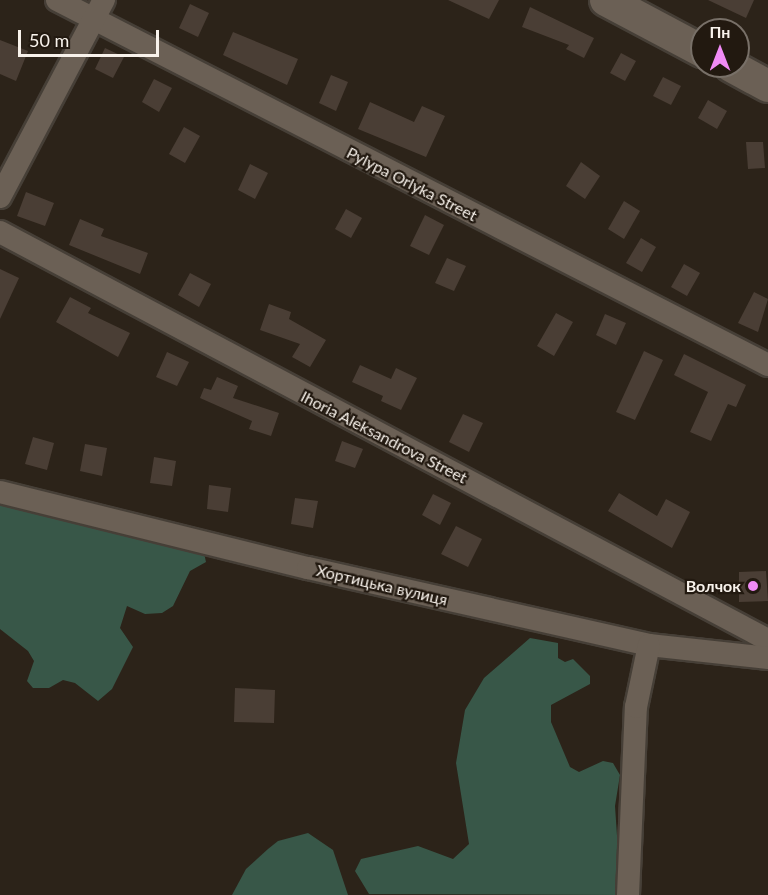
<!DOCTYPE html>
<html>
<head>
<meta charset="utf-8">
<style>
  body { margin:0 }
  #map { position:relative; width:768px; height:895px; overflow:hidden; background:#2c2319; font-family:Lato,sans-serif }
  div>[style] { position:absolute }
  .forest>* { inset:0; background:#385748 }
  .building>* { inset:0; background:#4a3e35 }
  .roads { filter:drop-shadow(2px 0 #463f37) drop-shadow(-2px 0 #463f37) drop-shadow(0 2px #463f37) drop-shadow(0 -2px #463f37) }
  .street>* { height:22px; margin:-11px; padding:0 11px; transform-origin:11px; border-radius:11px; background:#6b6055 }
  .secondary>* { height:32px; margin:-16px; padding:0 16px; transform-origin:16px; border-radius:16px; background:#6b6055 }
  .dots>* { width:16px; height:16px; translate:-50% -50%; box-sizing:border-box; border:3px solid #221910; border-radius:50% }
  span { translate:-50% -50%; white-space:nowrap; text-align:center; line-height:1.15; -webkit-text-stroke:4.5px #221910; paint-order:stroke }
  .street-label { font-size:16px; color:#f8f2eb }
  .poi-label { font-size:16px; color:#f8f2eb; font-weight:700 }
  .right { translate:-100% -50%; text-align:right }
  .north { position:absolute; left:690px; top:18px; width:60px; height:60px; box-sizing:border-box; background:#221910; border:2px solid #787068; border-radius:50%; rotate:0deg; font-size:16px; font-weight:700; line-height:24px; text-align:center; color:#f8f2eb }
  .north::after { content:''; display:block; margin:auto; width:21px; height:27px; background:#f08bf5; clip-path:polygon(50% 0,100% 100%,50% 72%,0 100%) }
  .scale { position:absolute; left:18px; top:30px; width:141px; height:27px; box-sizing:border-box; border:3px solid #f8f2eb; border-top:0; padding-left:8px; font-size:18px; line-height:21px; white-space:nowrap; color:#f8f2eb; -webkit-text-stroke:4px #221910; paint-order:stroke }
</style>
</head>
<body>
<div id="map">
  <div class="forest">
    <i style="clip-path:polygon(0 499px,204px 553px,206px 562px,190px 571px,173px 606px,162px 613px,145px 614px,127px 606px,120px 628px,133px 647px,112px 689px,98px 701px,75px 683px,63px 680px,49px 688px,33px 688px,27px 681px,34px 661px,28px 651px,0 629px)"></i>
    <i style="clip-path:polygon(530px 638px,558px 643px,558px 658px,565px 662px,573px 659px,590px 676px,590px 684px,551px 705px,551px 722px,570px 767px,579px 772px,603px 761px,613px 763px,620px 775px,615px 806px,621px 895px,369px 894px,355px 871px,361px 859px,418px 846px,453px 859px,469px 844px,456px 763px,465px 710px,484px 678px)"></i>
    <i style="clip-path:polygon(308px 833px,333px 850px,348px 895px,232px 895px,246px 869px,268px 849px,278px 841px)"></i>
  </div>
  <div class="building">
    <i style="clip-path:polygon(448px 0,499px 0,489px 19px)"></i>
    <i style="clip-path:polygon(708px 0,754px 0,746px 18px)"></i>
    <i style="clip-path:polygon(190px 4px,209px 13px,198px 37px,179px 28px)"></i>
    <i style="clip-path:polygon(530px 7px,594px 38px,584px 58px,566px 49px,569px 45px,522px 27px)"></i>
    <i style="clip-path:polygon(233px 32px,298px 59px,287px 85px,223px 55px)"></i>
    <i style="clip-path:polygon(0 40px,28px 51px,16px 81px,0 74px)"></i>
    <i style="clip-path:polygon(105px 48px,124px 57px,113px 78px,95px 69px)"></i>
    <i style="clip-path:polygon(621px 53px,636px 61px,625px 81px,610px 73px)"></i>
    <i style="clip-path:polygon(331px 75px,348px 82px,336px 111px,319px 103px)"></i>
    <i style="clip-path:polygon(663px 77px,681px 86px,671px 105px,653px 96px)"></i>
    <i style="clip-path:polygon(154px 79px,172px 88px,159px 112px,142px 102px)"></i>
    <i style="clip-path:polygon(708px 100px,727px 111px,717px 129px,698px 118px)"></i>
    <i style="clip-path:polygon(370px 102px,414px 122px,422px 106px,445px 116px,426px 157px,358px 129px)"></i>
    <i style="clip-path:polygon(184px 127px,200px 136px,185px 163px,169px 154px)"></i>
    <i style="clip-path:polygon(746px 142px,763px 142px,765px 168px,748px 169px)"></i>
    <i style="clip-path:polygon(581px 162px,600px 176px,585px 199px,566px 186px)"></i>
    <i style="clip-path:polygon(250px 164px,268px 173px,255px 199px,238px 190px)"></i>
    <i style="clip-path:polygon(26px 192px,54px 203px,45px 226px,17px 216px)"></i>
    <i style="clip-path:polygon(624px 201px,640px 211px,624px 239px,608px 229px)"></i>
    <i style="clip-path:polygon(346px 209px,362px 218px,351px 238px,335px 229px)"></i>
    <i style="clip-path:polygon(425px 215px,444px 225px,429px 255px,410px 246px)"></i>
    <i style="clip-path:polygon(80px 219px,104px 229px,101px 236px,148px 253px,140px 274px,69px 245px)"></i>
    <i style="clip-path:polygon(641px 238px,656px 247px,642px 272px,626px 263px)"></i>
    <i style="clip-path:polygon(447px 258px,466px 266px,454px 291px,435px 283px)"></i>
    <i style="clip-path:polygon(684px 264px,700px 273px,687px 296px,671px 287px)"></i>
    <i style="clip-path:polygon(0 269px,19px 278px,0 319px)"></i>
    <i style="clip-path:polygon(190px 273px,211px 284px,199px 307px,178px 295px)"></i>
    <i style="clip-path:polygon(754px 292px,768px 299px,758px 332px,738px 323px)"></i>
    <i style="clip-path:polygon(70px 297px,91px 308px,88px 313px,130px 333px,118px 357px,56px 322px)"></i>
    <i style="clip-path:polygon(269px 304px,291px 312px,289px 319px,326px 340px,310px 367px,292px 357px,300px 344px,260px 330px)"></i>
    <i style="clip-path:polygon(556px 313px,573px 322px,554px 356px,537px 346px)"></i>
    <i style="clip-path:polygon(605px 314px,626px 323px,616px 345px,596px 335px)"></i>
    <i style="clip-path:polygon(644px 351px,663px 360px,635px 420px,616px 412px)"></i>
    <i style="clip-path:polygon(167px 352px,189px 362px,177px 386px,156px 377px)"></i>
    <i style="clip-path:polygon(684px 354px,746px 385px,736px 407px,728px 404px,711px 441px,690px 432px,708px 392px,674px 375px)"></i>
    <i style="clip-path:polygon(360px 365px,391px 379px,396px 368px,417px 378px,401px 410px,381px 401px,383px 396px,352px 382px)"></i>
    <i style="clip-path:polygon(217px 377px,238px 386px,233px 398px,279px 413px,271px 436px,249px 429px,252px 421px,200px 398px,204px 388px,211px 390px)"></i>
    <i style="clip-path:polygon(463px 414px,483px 423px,469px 452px,449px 442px)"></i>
    <i style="clip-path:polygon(33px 437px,54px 443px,47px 470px,25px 464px)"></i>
    <i style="clip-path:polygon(342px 441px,363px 449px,355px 468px,335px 461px)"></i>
    <i style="clip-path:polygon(85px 444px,107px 448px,102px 476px,80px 471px)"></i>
    <i style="clip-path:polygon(154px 457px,176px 461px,172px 486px,150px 483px)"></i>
    <i style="clip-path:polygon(209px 485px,231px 488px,228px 512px,207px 509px)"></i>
    <i style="clip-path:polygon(619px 493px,657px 516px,666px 499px,690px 512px,672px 548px,608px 511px)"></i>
    <i style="clip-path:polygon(433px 494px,451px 503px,440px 525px,422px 515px)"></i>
    <i style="clip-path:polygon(295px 498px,318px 501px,313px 528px,291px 524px)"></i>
    <i style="clip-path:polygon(456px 526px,482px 539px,468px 567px,441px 554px)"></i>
    <i style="clip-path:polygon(766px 571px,768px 601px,739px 602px,739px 572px)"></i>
    <i style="clip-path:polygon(235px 688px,275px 690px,274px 723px,234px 722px)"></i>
  </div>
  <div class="roads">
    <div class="street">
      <i style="left:57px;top:0;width:799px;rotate:27.17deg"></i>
      <i style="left:0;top:197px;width:223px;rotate:-62.2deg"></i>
      <i style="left:0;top:232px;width:870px;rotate:27.98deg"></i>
      <i style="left:0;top:492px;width:317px;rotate:13.9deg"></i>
      <i style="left:308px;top:568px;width:350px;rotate:12.7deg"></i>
      <i style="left:649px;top:645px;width:120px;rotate:6.2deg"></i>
      <i style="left:628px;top:895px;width:188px;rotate:-87.6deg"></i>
      <i style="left:636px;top:707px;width:63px;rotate:-78.2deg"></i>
    </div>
    <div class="secondary">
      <i style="left:606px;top:0;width:109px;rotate:28deg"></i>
      <i style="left:731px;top:66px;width:42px;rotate:28.4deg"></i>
    </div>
  </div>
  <div class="dots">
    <i style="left:753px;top:586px;background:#f08bf5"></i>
  </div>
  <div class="street-label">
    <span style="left:412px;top:184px;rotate:27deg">Pylypa Orlyka Street</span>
    <span style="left:384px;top:437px;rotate:27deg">Ihoria Aleksandrova Street</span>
    <span style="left:382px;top:585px;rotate:13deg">Хортицька вулиця</span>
  </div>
  <div class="poi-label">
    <span class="right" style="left:741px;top:586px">Волчок</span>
  </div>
  <div class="north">Пн</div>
  <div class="scale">50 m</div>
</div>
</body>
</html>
